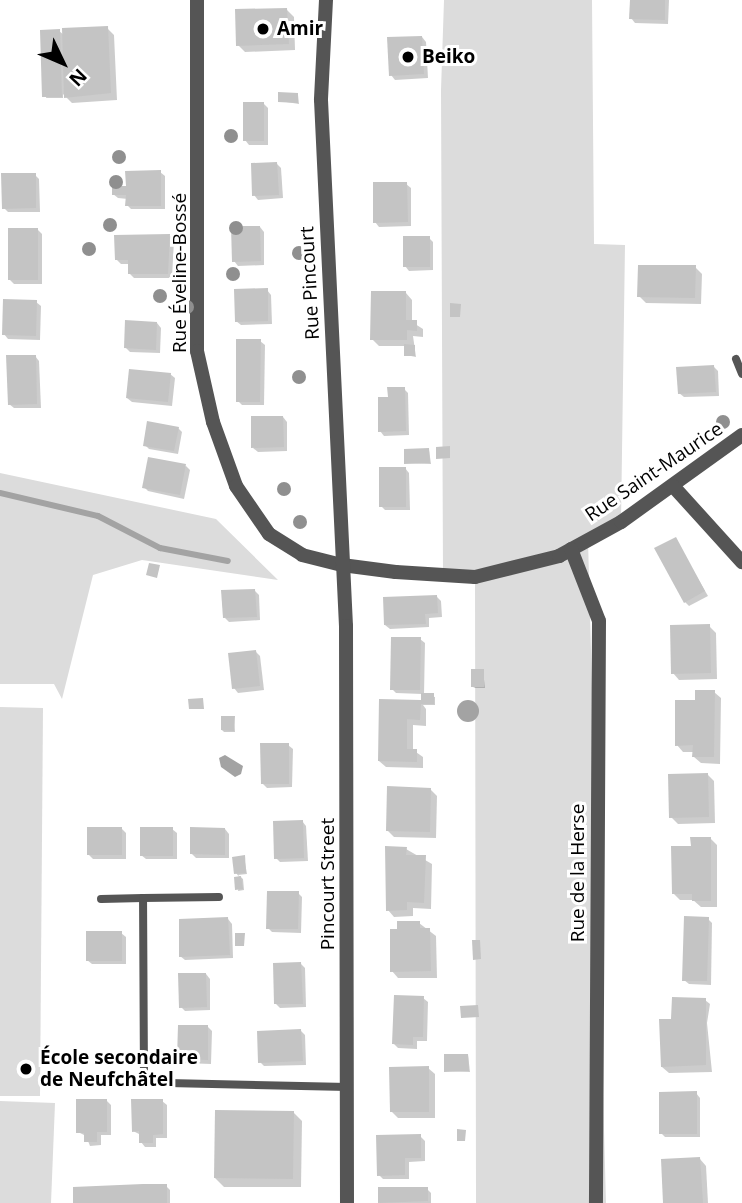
<!DOCTYPE html>
<html>
<head>
<meta charset="utf-8">
<style>
  body { margin:0 }
  #map { position:relative; width:742px; height:1203px; overflow:hidden; background:#fff; font-family:"Open Sans",sans-serif }
  div>[style] { position:absolute }
  .green>* { inset:0; background:#dcdcdc }
  .water>* { inset:0; background:#a3a3a3 }
  .round { border-radius:50% }
  .shadow>* { inset:0; background:#0003 }
  .stream>* { height:6px; margin:-3px; padding:0 3px; transform-origin:3px; border-radius:3px; background:#a3a3a3 }
  .building>* { inset:0; background:#c4c4c4 }
  .service>* { height:8px; margin:-4px; padding:0 4px; transform-origin:4px; border-radius:4px; background:#555 }
  .minor>* { height:14px; margin:-7px; padding:0 7px; transform-origin:7px; border-radius:7px; background:#555 }
  .trees>* { width:14px; height:14px; margin:-7px; border-radius:50%; background:#8f8f8f }
  .dots>* { width:19px; height:19px; translate:-50% -50%; box-sizing:border-box; border:4px solid #fff; border-radius:50% }
  span { translate:-50% -50%; white-space:nowrap; text-align:center; line-height:1.15; -webkit-text-stroke:6px #fff; paint-order:stroke }
  .poi-label { font-size:19px; color:#000; font-weight:700 }
  .left { translate:0 -50%; text-align:left }
  .street-label { font-size:19px; color:#000 }
  .north { position:absolute; left:28px; top:28px; width:70px; height:70px; -webkit-text-stroke:5px #fff; paint-order:stroke; rotate:134deg; font-size:19px; font-weight:700; line-height:28px; text-align:center; color:#000 }
  .north::after { content:''; display:block; margin:auto; width:24px; height:32px; background:#000; clip-path:polygon(50% 0,100% 100%,50% 72%,0 100%) }
</style>
</head>
<body>
<div id="map">
  <div class="green">
    <i style="clip-path:polygon(444px 0,592px 0,594px 244px,625px 245px,621px 522px,588px 540px,606px 1203px,476px 1203px,475px 578px,443px 575px,441px 90px)"></i>
    <i style="clip-path:polygon(0 473px,216px 519px,278px 580px,142px 560px,93px 575px,62px 699px,54px 684px,0 684px)"></i>
    <i style="clip-path:polygon(0 707px,43px 708px,40px 1096px,0 1096px)"></i>
    <i style="clip-path:polygon(0 1101px,55px 1103px,51px 1203px,0 1203px)"></i>
  </div>
  <div class="water">
    <i class="round" style="left:457px;top:700px;width:22px;height:22px"></i>
    <i style="clip-path:polygon(225px 755px,243px 766px,241px 774px,235px 777px,221px 767px,219px 758px)"></i>
  </div>
  <div class="shadow">
    <i style="clip-path:polygon(632px 0,669px 0,668px 24px,635px 23px,631px 18px)"></i>
    <i style="clip-path:polygon(287px 10px,294px 17px,295px 50px,245px 52px,238px 45px)"></i>
    <i style="clip-path:polygon(107px 28px,114px 35px,117px 100px,72px 103px,63px 94px,63px 98px,46px 98px,59px 31px,64px 35px)"></i>
    <i style="clip-path:polygon(422px 37px,426px 42px,428px 78px,395px 80px,391px 75px)"></i>
    <i style="clip-path:polygon(298px 95px,299px 104px,280px 101px)"></i>
    <i style="clip-path:polygon(263px 103px,268px 108px,268px 145px,249px 145px,245px 140px)"></i>
    <i style="clip-path:polygon(277px 164px,281px 168px,283px 198px,258px 200px,254px 195px)"></i>
    <i style="clip-path:polygon(160px 172px,165px 176px,165px 209px,131px 209px,127px 205px,128px 199px,118px 198px,113px 194px)"></i>
    <i style="clip-path:polygon(35px 175px,39px 179px,40px 212px,8px 212px,4px 208px)"></i>
    <i style="clip-path:polygon(406px 184px,411px 188px,411px 226px,379px 227px,375px 222px)"></i>
    <i style="clip-path:polygon(260px 227px,264px 232px,264px 265px,238px 266px,234px 261px)"></i>
    <i style="clip-path:polygon(37px 229px,42px 234px,42px 284px,14px 284px,9px 279px)"></i>
    <i style="clip-path:polygon(170px 236px,174px 240px,172px 278px,134px 278px,130px 274px,130px 264px,121px 264px,116px 259px)"></i>
    <i style="clip-path:polygon(429px 238px,433px 242px,433px 270px,409px 271px,405px 266px)"></i>
    <i style="clip-path:polygon(695px 267px,702px 274px,701px 304px,646px 303px,639px 296px)"></i>
    <i style="clip-path:polygon(267px 290px,271px 295px,272px 324px,241px 325px,236px 321px)"></i>
    <i style="clip-path:polygon(406px 293px,412px 300px,412px 322px,423px 329px,423px 337px,413px 336px,416px 357px,406px 355px,406px 346px,379px 346px,372px 339px)"></i>
    <i style="clip-path:polygon(36px 302px,41px 306px,40px 340px,8px 339px,4px 334px)"></i>
    <i style="clip-path:polygon(157px 323px,161px 328px,160px 353px,130px 352px,125px 347px)"></i>
    <i style="clip-path:polygon(260px 341px,265px 345px,264px 405px,242px 405px,238px 401px)"></i>
    <i style="clip-path:polygon(35px 356px,39px 361px,41px 408px,14px 408px,9px 404px)"></i>
    <i style="clip-path:polygon(714px 367px,718px 371px,719px 396px,684px 397px,679px 393px)"></i>
    <i style="clip-path:polygon(170px 374px,175px 378px,172px 406px,132px 402px,127px 398px)"></i>
    <i style="clip-path:polygon(404px 389px,408px 393px,409px 435px,384px 436px,380px 431px,389px 398px)"></i>
    <i style="clip-path:polygon(283px 417px,287px 422px,287px 451px,258px 452px,253px 448px)"></i>
    <i style="clip-path:polygon(178px 428px,182px 432px,178px 454px,149px 449px,145px 445px)"></i>
    <i style="clip-path:polygon(429px 450px,431px 464px,406px 463px)"></i>
    <i style="clip-path:polygon(186px 466px,190px 470px,184px 499px,148px 491px,144px 487px)"></i>
    <i style="clip-path:polygon(405px 468px,409px 473px,410px 510px,385px 510px,381px 506px)"></i>
    <i style="clip-path:polygon(675px 539px,708px 596px,689px 606px,685px 602px)"></i>
    <i style="clip-path:polygon(255px 591px,259px 595px,260px 620px,229px 622px,225px 618px)"></i>
    <i style="clip-path:polygon(437px 597px,441px 601px,442px 617px,429px 618px,429px 627px,390px 629px,385px 625px)"></i>
    <i style="clip-path:polygon(709px 626px,716px 633px,717px 679px,679px 680px,673px 673px)"></i>
    <i style="clip-path:polygon(420px 639px,425px 643px,424px 695px,435px 697px,435px 705px,423px 705px,426px 709px,426px 726px,413px 725px,413px 750px,423px 757px,423px 768px,386px 767px,379px 761px,381px 701px,422px 704px,422px 694px,396px 693px,392px 689px)"></i>
    <i style="clip-path:polygon(256px 652px,260px 656px,264px 690px,238px 693px,234px 688px)"></i>
    <i style="clip-path:polygon(483px 671px,485px 688px,475px 688px,473px 687px)"></i>
    <i style="clip-path:polygon(714px 692px,721px 698px,720px 764px,701px 763px,694px 757px,694px 752px,683px 752px,677px 745px,697px 701px)"></i>
    <i style="clip-path:polygon(234px 718px,235px 732px,224px 732px,222px 730px)"></i>
    <i style="clip-path:polygon(288px 745px,293px 749px,292px 787px,267px 788px,262px 783px)"></i>
    <i style="clip-path:polygon(707px 774px,714px 781px,715px 823px,678px 824px,671px 817px)"></i>
    <i style="clip-path:polygon(430px 789px,437px 796px,436px 838px,394px 837px,387px 830px)"></i>
    <i style="clip-path:polygon(302px 821px,306px 826px,308px 861px,280px 862px,276px 858px)"></i>
    <i style="clip-path:polygon(121px 828px,126px 833px,126px 859px,93px 859px,89px 855px)"></i>
    <i style="clip-path:polygon(172px 829px,177px 833px,177px 859px,146px 859px,141px 855px)"></i>
    <i style="clip-path:polygon(225px 829px,229px 834px,229px 858px,196px 858px,192px 854px)"></i>
    <i style="clip-path:polygon(710px 838px,717px 845px,717px 907px,701px 907px,693px 900px,680px 900px,673px 893px,692px 848px)"></i>
    <i style="clip-path:polygon(406px 849px,432px 864px,431px 909px,413px 908px,413px 916px,394px 917px,388px 910px)"></i>
    <i style="clip-path:polygon(244px 857px,247px 874px,238px 875px,243px 879px,244px 890px,238px 891px,240px 878px,236px 873px)"></i>
    <i style="clip-path:polygon(298px 893px,302px 897px,301px 933px,272px 932px,268px 928px)"></i>
    <i style="clip-path:polygon(228px 919px,232px 924px,233px 958px,185px 960px,180px 956px)"></i>
    <i style="clip-path:polygon(708px 919px,712px 923px,711px 985px,689px 984px,684px 980px)"></i>
    <i style="clip-path:polygon(419px 923px,436px 936px,437px 978px,398px 978px,392px 971px,399px 930px)"></i>
    <i style="clip-path:polygon(121px 933px,126px 937px,126px 964px,92px 964px,87px 960px)"></i>
    <i style="clip-path:polygon(301px 964px,305px 968px,306px 1007px,280px 1008px,276px 1004px)"></i>
    <i style="clip-path:polygon(206px 974px,210px 979px,210px 1010px,185px 1011px,181px 1007px)"></i>
    <i style="clip-path:polygon(423px 998px,428px 1002px,427px 1041px,417px 1041px,417px 1049px,398px 1048px,394px 1044px)"></i>
    <i style="clip-path:polygon(705px 1000px,710px 1004px,707px 1023px,712px 1072px,669px 1073px,662px 1067px,673px 1020px)"></i>
    <i style="clip-path:polygon(208px 1027px,212px 1031px,211px 1064px,183px 1063px,179px 1059px)"></i>
    <i style="clip-path:polygon(301px 1031px,305px 1035px,306px 1065px,264px 1066px,260px 1062px)"></i>
    <i style="clip-path:polygon(468px 1055px,470px 1072px,446px 1071px)"></i>
    <i style="clip-path:polygon(428px 1068px,435px 1074px,435px 1118px,398px 1118px,392px 1112px)"></i>
    <i style="clip-path:polygon(696px 1093px,700px 1098px,700px 1137px,665px 1137px,661px 1133px)"></i>
    <i style="clip-path:polygon(106px 1100px,111px 1105px,111px 1135px,101px 1135px,101px 1145px,90px 1146px,86px 1136px,78px 1132px)"></i>
    <i style="clip-path:polygon(162px 1101px,167px 1105px,167px 1138px,156px 1138px,156px 1147px,145px 1147px,141px 1142px,141px 1135px,133px 1131px)"></i>
    <i style="clip-path:polygon(293px 1112px,302px 1121px,301px 1187px,224px 1187px,215px 1178px)"></i>
    <i style="clip-path:polygon(420px 1136px,425px 1141px,425px 1161px,409px 1162px,409px 1179px,383px 1179px,379px 1175px)"></i>
    <i style="clip-path:polygon(700px 1159px,706px 1166px,708px 1203px,665px 1203px)"></i>
    <i style="clip-path:polygon(166px 1186px,170px 1190px,170px 1203px,75px 1203px)"></i>
    <i style="clip-path:polygon(380px 1189px,427px 1189px,431px 1193px,431px 1203px,380px 1203px)"></i>
  </div>
  <div class="stream">
    <i style="left:0;top:493px;width:101px;rotate:13.2deg"></i>
    <i style="left:98px;top:516px;width:70px;rotate:27.3deg"></i>
    <i style="left:160px;top:548px;width:69px;rotate:10.8deg"></i>
  </div>
  <div class="building">
    <i style="clip-path:polygon(630px 0,665px 0,665px 20px,629px 19px)"></i>
    <i style="clip-path:polygon(287px 8px,289px 44px,236px 46px,235px 9px)"></i>
    <i style="clip-path:polygon(108px 26px,111px 93px,64px 98px,62px 28px)"></i>
    <i style="clip-path:polygon(60px 29px,62px 97px,42px 97px,40px 30px)"></i>
    <i style="clip-path:polygon(422px 36px,424px 74px,389px 76px,387px 37px)"></i>
    <i style="clip-path:polygon(278px 92px,298px 93px,298px 103px,278px 102px)"></i>
    <i style="clip-path:polygon(243px 102px,264px 102px,264px 141px,243px 141px)"></i>
    <i style="clip-path:polygon(277px 162px,279px 195px,252px 196px,251px 163px)"></i>
    <i style="clip-path:polygon(161px 170px,161px 206px,125px 206px,126px 195px,112px 195px,112px 186px,126px 186px,125px 171px)"></i>
    <i style="clip-path:polygon(1px 173px,36px 173px,36px 208px,2px 209px)"></i>
    <i style="clip-path:polygon(373px 182px,407px 182px,408px 222px,373px 223px)"></i>
    <i style="clip-path:polygon(231px 226px,260px 226px,261px 261px,232px 262px)"></i>
    <i style="clip-path:polygon(8px 228px,38px 228px,38px 280px,8px 280px)"></i>
    <i style="clip-path:polygon(170px 234px,168px 274px,128px 274px,128px 260px,115px 260px,114px 235px)"></i>
    <i style="clip-path:polygon(403px 236px,430px 236px,430px 267px,403px 267px)"></i>
    <i style="clip-path:polygon(638px 265px,696px 265px,695px 298px,637px 297px)"></i>
    <i style="clip-path:polygon(268px 288px,268px 321px,235px 322px,234px 289px)"></i>
    <i style="clip-path:polygon(371px 291px,406px 291px,406px 320px,417px 320px,417px 331px,407px 330px,407px 340px,370px 340px)"></i>
    <i style="clip-path:polygon(3px 299px,37px 300px,36px 336px,2px 335px)"></i>
    <i style="clip-path:polygon(450px 303px,461px 304px,460px 317px,450px 317px)"></i>
    <i style="clip-path:polygon(125px 320px,157px 322px,156px 350px,124px 348px)"></i>
    <i style="clip-path:polygon(236px 339px,261px 339px,260px 402px,236px 402px)"></i>
    <i style="clip-path:polygon(404px 344px,415px 345px,415px 356px,404px 356px)"></i>
    <i style="clip-path:polygon(6px 355px,36px 355px,37px 404px,8px 405px)"></i>
    <i style="clip-path:polygon(714px 365px,716px 392px,678px 394px,676px 367px)"></i>
    <i style="clip-path:polygon(129px 369px,171px 373px,168px 402px,126px 398px)"></i>
    <i style="clip-path:polygon(387px 387px,405px 387px,406px 431px,378px 432px,378px 397px,388px 397px)"></i>
    <i style="clip-path:polygon(251px 416px,283px 416px,284px 447px,251px 448px)"></i>
    <i style="clip-path:polygon(147px 421px,179px 427px,174px 451px,143px 446px)"></i>
    <i style="clip-path:polygon(450px 446px,450px 458px,436px 459px,436px 447px)"></i>
    <i style="clip-path:polygon(429px 448px,430px 463px,404px 464px,404px 449px)"></i>
    <i style="clip-path:polygon(148px 457px,186px 464px,180px 495px,142px 488px)"></i>
    <i style="clip-path:polygon(379px 467px,406px 467px,406px 507px,379px 507px)"></i>
    <i style="clip-path:polygon(676px 537px,705px 591px,684px 603px,654px 548px)"></i>
    <i style="clip-path:polygon(149px 563px,160px 565px,157px 578px,146px 575px)"></i>
    <i style="clip-path:polygon(255px 589px,257px 617px,223px 618px,221px 590px)"></i>
    <i style="clip-path:polygon(437px 595px,438px 613px,425px 614px,426px 624px,384px 625px,383px 597px)"></i>
    <i style="clip-path:polygon(710px 624px,711px 673px,671px 674px,670px 625px)"></i>
    <i style="clip-path:polygon(391px 637px,421px 637px,420px 690px,390px 690px)"></i>
    <i style="clip-path:polygon(256px 650px,260px 686px,232px 689px,228px 653px)"></i>
    <i style="clip-path:polygon(471px 669px,484px 669px,484px 687px,471px 687px)"></i>
    <i style="clip-path:polygon(695px 690px,715px 690px,714px 757px,692px 757px,693px 745px,675px 746px,675px 700px,695px 700px)"></i>
    <i style="clip-path:polygon(421px 693px,434px 693px,434px 704px,421px 704px,420px 720px,407px 719px,407px 749px,417px 749px,417px 762px,378px 761px,379px 699px,421px 700px)"></i>
    <i style="clip-path:polygon(203px 698px,204px 709px,189px 709px,188px 699px)"></i>
    <i style="clip-path:polygon(221px 716px,235px 716px,234px 731px,221px 730px)"></i>
    <i style="clip-path:polygon(260px 743px,289px 743px,289px 784px,261px 784px)"></i>
    <i style="clip-path:polygon(708px 773px,709px 817px,669px 818px,668px 774px)"></i>
    <i style="clip-path:polygon(387px 786px,431px 788px,430px 832px,386px 831px)"></i>
    <i style="clip-path:polygon(303px 820px,304px 858px,274px 859px,273px 821px)"></i>
    <i style="clip-path:polygon(87px 827px,122px 827px,122px 855px,87px 855px)"></i>
    <i style="clip-path:polygon(140px 827px,173px 827px,173px 856px,140px 856px)"></i>
    <i style="clip-path:polygon(190px 827px,225px 828px,225px 855px,190px 854px)"></i>
    <i style="clip-path:polygon(690px 837px,711px 837px,711px 901px,692px 901px,692px 894px,672px 894px,671px 846px,691px 846px)"></i>
    <i style="clip-path:polygon(385px 846px,407px 847px,406px 855px,426px 855px,424px 903px,407px 902px,407px 910px,386px 911px)"></i>
    <i style="clip-path:polygon(245px 855px,246px 873px,234px 874px,232px 857px)"></i>
    <i style="clip-path:polygon(241px 876px,243px 889px,235px 890px,234px 877px)"></i>
    <i style="clip-path:polygon(267px 891px,299px 891px,298px 929px,266px 929px)"></i>
    <i style="clip-path:polygon(684px 916px,709px 917px,707px 981px,682px 981px)"></i>
    <i style="clip-path:polygon(228px 917px,230px 955px,179px 957px,179px 919px)"></i>
    <i style="clip-path:polygon(397px 921px,420px 921px,420px 928px,430px 928px,431px 971px,390px 972px,390px 929px,397px 929px)"></i>
    <i style="clip-path:polygon(86px 931px,122px 931px,122px 961px,86px 961px)"></i>
    <i style="clip-path:polygon(235px 933px,245px 933px,244px 946px,235px 946px)"></i>
    <i style="clip-path:polygon(472px 940px,480px 940px,481px 959px,473px 960px)"></i>
    <i style="clip-path:polygon(301px 962px,303px 1004px,274px 1004px,273px 963px)"></i>
    <i style="clip-path:polygon(178px 973px,206px 973px,207px 1007px,179px 1008px)"></i>
    <i style="clip-path:polygon(394px 995px,424px 996px,423px 1037px,413px 1037px,413px 1045px,392px 1044px)"></i>
    <i style="clip-path:polygon(672px 997px,706px 998px,706px 1065px,661px 1067px,659px 1019px,671px 1019px)"></i>
    <i style="clip-path:polygon(478px 1005px,479px 1017px,461px 1018px,460px 1006px)"></i>
    <i style="clip-path:polygon(178px 1025px,208px 1025px,208px 1060px,177px 1059px)"></i>
    <i style="clip-path:polygon(301px 1029px,303px 1061px,258px 1063px,257px 1031px)"></i>
    <i style="clip-path:polygon(444px 1054px,468px 1054px,469px 1071px,444px 1072px)"></i>
    <i style="clip-path:polygon(429px 1066px,429px 1112px,390px 1112px,389px 1067px)"></i>
    <i style="clip-path:polygon(697px 1091px,697px 1134px,659px 1134px,659px 1092px)"></i>
    <i style="clip-path:polygon(76px 1099px,107px 1099px,107px 1132px,97px 1132px,97px 1142px,84px 1142px,84px 1133px,76px 1133px)"></i>
    <i style="clip-path:polygon(131px 1099px,163px 1099px,163px 1134px,153px 1135px,153px 1143px,139px 1143px,139px 1131px,132px 1132px)"></i>
    <i style="clip-path:polygon(215px 1110px,294px 1111px,293px 1179px,214px 1178px)"></i>
    <i style="clip-path:polygon(457px 1129px,466px 1130px,465px 1141px,457px 1141px)"></i>
    <i style="clip-path:polygon(421px 1134px,421px 1158px,405px 1158px,405px 1175px,377px 1176px,376px 1135px)"></i>
    <i style="clip-path:polygon(700px 1157px,703px 1203px,663px 1203px,661px 1159px)"></i>
    <i style="clip-path:polygon(143px 1184px,167px 1184px,167px 1203px,73px 1203px,73px 1187px)"></i>
    <i style="clip-path:polygon(378px 1187px,428px 1187px,428px 1201px,378px 1203px)"></i>
  </div>
  <div class="service">
    <i style="left:736px;top:359px;width:16px;rotate:68deg"></i>
    <i style="left:101px;top:899px;width:42px;rotate:-1.4deg"></i>
    <i style="left:80px;top:1081px;width:268px;rotate:1.3deg"></i>
    <i style="left:144px;top:1082px;width:184px;rotate:-90.3deg"></i>
    <i style="left:143px;top:898px;width:76px;rotate:-0.8deg"></i>
  </div>
  <div class="minor">
    <i style="left:197px;top:0;width:351px;rotate:90deg"></i>
    <i style="left:197px;top:351px;width:73px;rotate:77.3deg"></i>
    <i style="left:213px;top:422px;width:68px;rotate:70.2deg"></i>
    <i style="left:236px;top:486px;width:58px;rotate:55.5deg"></i>
    <i style="left:269px;top:534px;width:39px;rotate:32deg"></i>
    <i style="left:302px;top:555px;width:41px;rotate:14deg"></i>
    <i style="left:342px;top:565px;width:54px;rotate:7.4deg"></i>
    <i style="left:396px;top:572px;width:79px;rotate:3.6deg"></i>
    <i style="left:475px;top:577px;width:87px;rotate:-14deg"></i>
    <i style="left:559px;top:556px;width:71px;rotate:-28.7deg"></i>
    <i style="left:621px;top:522px;width:149px;rotate:-35.7deg"></i>
    <i style="left:326px;top:0;width:100px;rotate:92.9deg"></i>
    <i style="left:321px;top:100px;width:527px;rotate:87.28deg"></i>
    <i style="left:346px;top:626px;width:577px;rotate:89.9deg"></i>
    <i style="left:673px;top:486px;width:103px;rotate:47.8deg"></i>
    <i style="left:571px;top:549px;width:77px;rotate:68.7deg"></i>
    <i style="left:599px;top:621px;width:582px;rotate:90.3deg"></i>
  </div>
  <div class="trees">
    <i style="left:231px;top:136px"></i>
    <i style="left:119px;top:157px"></i>
    <i style="left:116px;top:182px"></i>
    <i style="left:110px;top:225px"></i>
    <i style="left:236px;top:228px"></i>
    <i style="left:89px;top:249px"></i>
    <i style="left:299px;top:253px"></i>
    <i style="left:233px;top:274px"></i>
    <i style="left:160px;top:296px"></i>
    <i style="left:187px;top:307px"></i>
    <i style="left:299px;top:377px"></i>
    <i style="left:723px;top:422px"></i>
    <i style="left:284px;top:489px"></i>
    <i style="left:300px;top:522px"></i>
  </div>
  <div class="dots">
    <i style="left:263px;top:29px;background:#000"></i>
    <i style="left:408px;top:57px;background:#000"></i>
    <i style="left:26px;top:1069px;background:#000"></i>
  </div>
  <div class="poi-label">
    <span class="left" style="left:277px;top:29px">Amir</span>
    <span class="left" style="left:422px;top:57px">Beiko</span>
    <span class="left" style="left:40px;top:1069px">École secondaire<br>de Neufchâtel</span>
  </div>
  <div class="street-label">
    <span style="left:180px;top:273px;rotate:-90deg">Rue Éveline-Bossé</span>
    <span style="left:310px;top:283px;rotate:-93deg">Rue Pincourt</span>
    <span style="left:654px;top:472px;rotate:-34deg">Rue Saint-Maurice</span>
    <span style="left:578px;top:873px;rotate:-90deg">Rue de la Herse</span>
    <span style="left:328px;top:884px;rotate:-90deg">Pincourt Street</span>
  </div>
  <div class="north">N</div>
</div>
</body>
</html>
